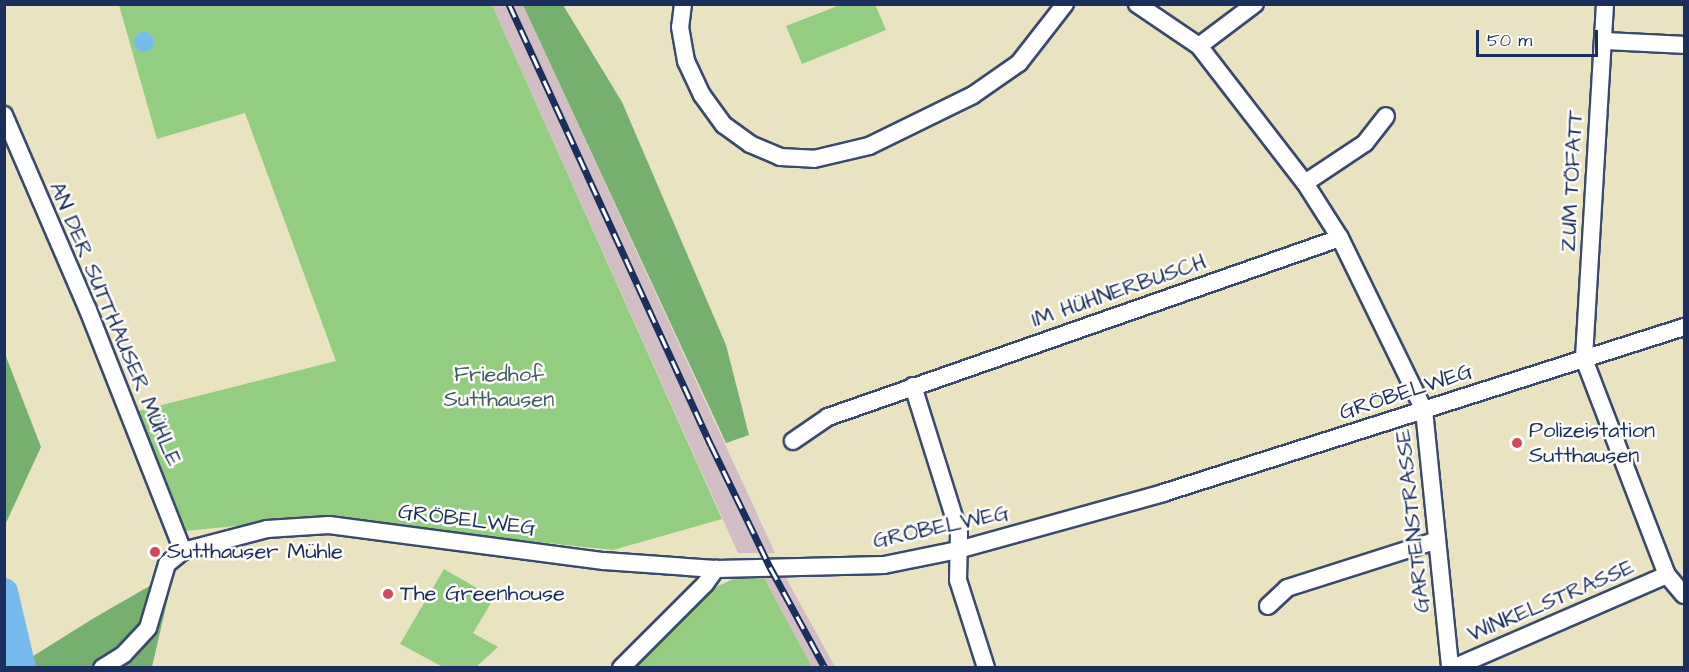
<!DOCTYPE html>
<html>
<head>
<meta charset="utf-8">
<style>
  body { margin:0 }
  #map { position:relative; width:1689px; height:672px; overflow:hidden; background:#e9e3c2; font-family:"Architects Daughter",sans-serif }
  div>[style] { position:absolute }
  .industrial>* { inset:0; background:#d2bec4 }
  .green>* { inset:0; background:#92cd81 }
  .forest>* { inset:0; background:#75b06f }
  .water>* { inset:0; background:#77baed }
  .round { border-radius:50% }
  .river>* { height:28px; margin:-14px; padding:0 14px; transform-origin:14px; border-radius:14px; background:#77baed }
  .roads { filter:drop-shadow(2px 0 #3a4a6d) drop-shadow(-2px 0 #3a4a6d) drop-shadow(0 2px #3a4a6d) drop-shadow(0 -2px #3a4a6d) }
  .minor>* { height:16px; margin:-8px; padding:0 8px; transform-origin:8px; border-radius:8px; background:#fff }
  .rail>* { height:7px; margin-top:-3.5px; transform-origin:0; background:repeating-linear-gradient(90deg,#fdfcf7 0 14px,#1b2f5e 0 28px); box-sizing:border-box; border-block:2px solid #1b2f5e }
  .dots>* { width:16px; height:16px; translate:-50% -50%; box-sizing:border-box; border:3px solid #fdfcf7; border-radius:50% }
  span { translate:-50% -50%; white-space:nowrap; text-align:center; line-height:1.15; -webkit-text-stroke:5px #fdfcf7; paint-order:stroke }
  .street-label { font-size:22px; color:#1b2f5e }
  .park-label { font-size:22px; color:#3f5e68 }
  .poi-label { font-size:22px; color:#1b2f5e }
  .left { translate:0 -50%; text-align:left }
  .frame { position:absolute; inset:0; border:6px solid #1b2f5e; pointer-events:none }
  .scale { position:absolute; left:1476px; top:30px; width:122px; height:27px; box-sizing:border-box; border:3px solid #1b2f5e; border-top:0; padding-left:8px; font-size:18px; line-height:21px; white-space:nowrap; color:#1b2f5e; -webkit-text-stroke:4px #fdfcf7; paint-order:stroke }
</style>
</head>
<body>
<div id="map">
  <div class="industrial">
    <i style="clip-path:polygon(492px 5px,523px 5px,775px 553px,738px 553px)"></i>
    <i style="clip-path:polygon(763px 576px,785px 576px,835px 667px,812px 667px)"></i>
  </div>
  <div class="green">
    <i style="clip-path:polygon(875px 4px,886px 30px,802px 64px,786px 26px,840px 5px)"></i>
    <i style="clip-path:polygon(119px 5px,492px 5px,722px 519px,613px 550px,317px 518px,185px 531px,138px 411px,336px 361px,245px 113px,157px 139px)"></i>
    <i style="clip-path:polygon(444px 569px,494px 598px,473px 633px,498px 647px,476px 667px,443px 667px,400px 644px)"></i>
    <i style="clip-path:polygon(740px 576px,763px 576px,812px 667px,631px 668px,707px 591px)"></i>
    <i style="clip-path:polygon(5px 592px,19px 661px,8px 668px,4px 667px)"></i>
  </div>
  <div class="forest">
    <i style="clip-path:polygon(523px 5px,563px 5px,622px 102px,726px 345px,749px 435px,726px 443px)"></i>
    <i style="clip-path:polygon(5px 354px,41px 447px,5px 525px)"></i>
    <i style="clip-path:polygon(174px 572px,152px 667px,14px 668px,94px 618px)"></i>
  </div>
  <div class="water">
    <i class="round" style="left:134px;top:32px;width:20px;height:20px"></i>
  </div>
  <div class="river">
    <i style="left:4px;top:592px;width:78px;rotate:76.7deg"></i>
  </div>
  <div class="roads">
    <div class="minor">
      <i style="left:683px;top:4px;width:23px;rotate:97deg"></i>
      <i style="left:680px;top:27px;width:35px;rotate:80deg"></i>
      <i style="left:686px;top:61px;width:38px;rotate:65deg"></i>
      <i style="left:702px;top:95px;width:37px;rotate:54deg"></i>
      <i style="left:724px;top:125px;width:32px;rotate:36deg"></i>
      <i style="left:750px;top:144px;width:33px;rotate:23deg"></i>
      <i style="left:780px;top:157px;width:34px;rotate:3deg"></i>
      <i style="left:814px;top:159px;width:57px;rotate:-13.3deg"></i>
      <i style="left:869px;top:146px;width:116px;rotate:-26.1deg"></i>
      <i style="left:973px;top:95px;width:56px;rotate:-34.8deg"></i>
      <i style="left:1019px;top:63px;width:75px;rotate:-52.1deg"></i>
      <i style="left:1137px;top:4px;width:75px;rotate:34.1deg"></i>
      <i style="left:1199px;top:46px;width:173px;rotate:52.3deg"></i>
      <i style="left:1305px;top:183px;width:65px;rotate:57.5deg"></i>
      <i style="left:1340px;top:238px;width:191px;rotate:64deg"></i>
      <i style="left:1424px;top:410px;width:259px;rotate:84.2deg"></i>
      <i style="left:1605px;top:4px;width:356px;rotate:93.4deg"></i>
      <i style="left:1584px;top:359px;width:231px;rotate:69deg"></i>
      <i style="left:1667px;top:575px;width:26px;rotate:50deg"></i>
      <i style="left:1603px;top:41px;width:81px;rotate:2.8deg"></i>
      <i style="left:1199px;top:46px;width:70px;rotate:-36.9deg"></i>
      <i style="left:4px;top:115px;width:212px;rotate:66.7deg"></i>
      <i style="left:88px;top:310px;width:259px;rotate:68.5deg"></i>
      <i style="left:1305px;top:183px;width:72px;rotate:-33.7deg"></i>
      <i style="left:1365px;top:143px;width:34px;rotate:-52deg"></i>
      <i style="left:913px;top:386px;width:154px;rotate:72.6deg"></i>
      <i style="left:959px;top:533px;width:47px;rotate:91.2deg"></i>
      <i style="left:958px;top:580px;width:92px;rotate:72.3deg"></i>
      <i style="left:793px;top:441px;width:42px;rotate:-34.4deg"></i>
      <i style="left:828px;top:417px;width:542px;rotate:-19.27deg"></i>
      <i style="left:1268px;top:606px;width:26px;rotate:-43deg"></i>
      <i style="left:1287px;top:588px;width:157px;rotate:-17.7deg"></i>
      <i style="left:102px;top:668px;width:26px;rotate:-32deg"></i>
      <i style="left:124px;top:654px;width:35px;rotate:-47deg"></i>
      <i style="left:148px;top:628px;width:67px;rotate:-73.5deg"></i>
      <i style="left:167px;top:564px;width:21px;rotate:-39deg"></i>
      <i style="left:183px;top:551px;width:87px;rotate:-14.7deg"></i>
      <i style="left:267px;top:529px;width:62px;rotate:-3.7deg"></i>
      <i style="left:329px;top:525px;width:277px;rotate:7.5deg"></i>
      <i style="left:604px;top:561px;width:112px;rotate:4.1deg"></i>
      <i style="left:716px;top:569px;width:168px;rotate:-1.4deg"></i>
      <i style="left:884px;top:565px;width:76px;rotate:-11.5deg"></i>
      <i style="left:958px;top:550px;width:213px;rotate:-15.5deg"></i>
      <i style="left:1163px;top:493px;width:547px;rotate:-17.67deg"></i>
      <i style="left:621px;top:668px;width:119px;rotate:-45deg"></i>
      <i style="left:705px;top:584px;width:19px;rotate:-54deg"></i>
      <i style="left:1453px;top:668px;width:233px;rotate:-23.5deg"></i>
    </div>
  </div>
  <div class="rail">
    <i style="left:509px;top:4px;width:485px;rotate:65.4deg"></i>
    <i style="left:711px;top:445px;width:136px;rotate:64.2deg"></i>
    <i style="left:770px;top:567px;width:115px;rotate:61.4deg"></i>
  </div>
  <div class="dots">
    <i style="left:1517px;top:443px;background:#d1495b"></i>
    <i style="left:155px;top:552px;background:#d1495b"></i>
    <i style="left:388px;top:594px;background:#d1495b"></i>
  </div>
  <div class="street-label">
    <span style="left:1572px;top:181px;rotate:-87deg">ZUM TÖFATT</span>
    <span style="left:1119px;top:291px;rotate:-19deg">IM HÜHNERBUSCH</span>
    <span style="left:115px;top:324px;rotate:67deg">AN DER SUTTHAUSER MÜHLE</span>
    <span style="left:1406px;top:392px;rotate:-18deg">GRÖBELWEG</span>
    <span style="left:467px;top:520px;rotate:7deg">GRÖBELWEG</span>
    <span style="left:1413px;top:521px;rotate:-96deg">GARTENSTRASSE</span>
    <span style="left:941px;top:527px;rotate:-12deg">GRÖBELWEG</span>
    <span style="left:1551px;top:601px;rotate:-23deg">WINKELSTRASSE</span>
  </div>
  <div class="park-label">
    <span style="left:499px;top:387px">Friedhof<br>Sutthausen</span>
  </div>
  <div class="poi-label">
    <span class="left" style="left:1529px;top:443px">Polizeistation<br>Sutthausen</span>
    <span class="left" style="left:167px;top:552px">Sutthauser Mühle</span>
    <span class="left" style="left:400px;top:594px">The Greenhouse</span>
  </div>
  <div class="frame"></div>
  <div class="scale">50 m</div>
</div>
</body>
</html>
